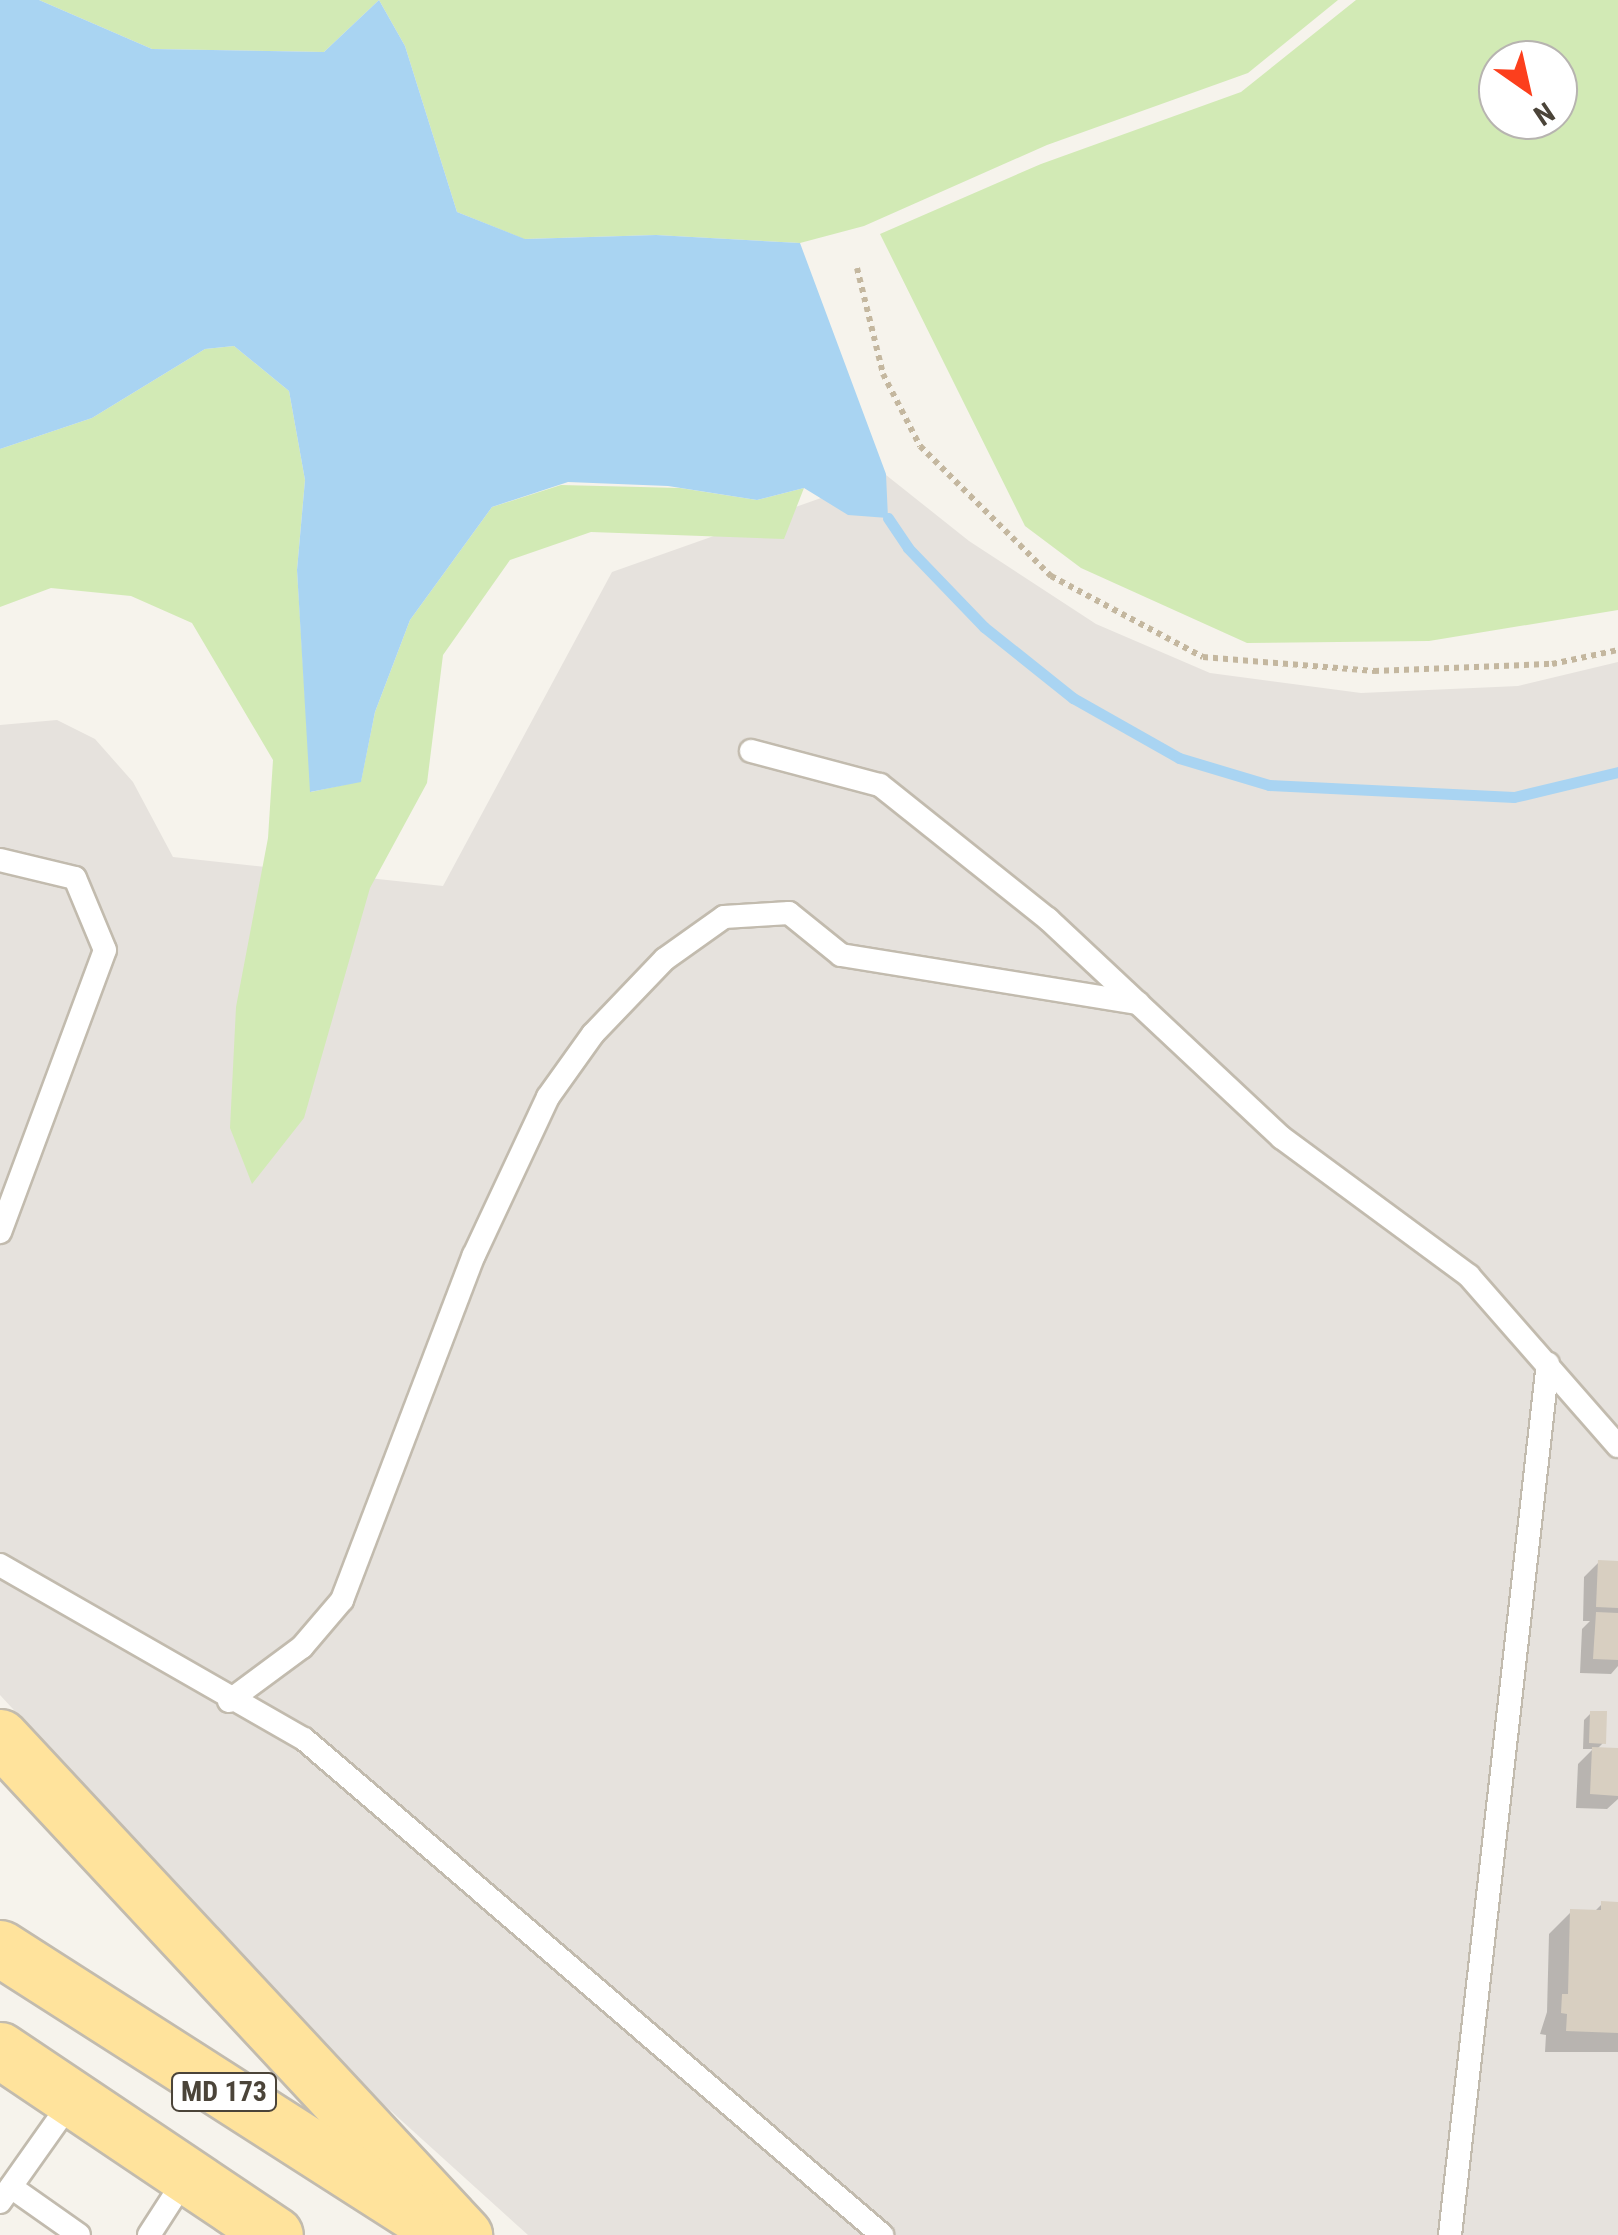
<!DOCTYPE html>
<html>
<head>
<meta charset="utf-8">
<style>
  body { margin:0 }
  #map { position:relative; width:1618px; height:2235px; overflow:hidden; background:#f6f3ec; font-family:"Roboto Condensed",sans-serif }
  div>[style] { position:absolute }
  .industrial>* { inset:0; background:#e6e2dd }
  .green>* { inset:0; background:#d2eab5 }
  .water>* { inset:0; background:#a9d4f2 }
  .shadow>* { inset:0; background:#0003 }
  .stream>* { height:11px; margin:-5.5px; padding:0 5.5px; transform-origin:5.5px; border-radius:5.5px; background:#a9d4f2 }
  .building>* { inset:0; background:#d8cfc1 }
  .path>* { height:6px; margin-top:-3px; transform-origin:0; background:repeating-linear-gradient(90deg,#c4b79f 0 5px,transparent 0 10px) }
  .roads { filter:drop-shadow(2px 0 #c2bbae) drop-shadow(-2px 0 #c2bbae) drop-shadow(0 2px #c2bbae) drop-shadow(0 -2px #c2bbae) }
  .service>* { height:22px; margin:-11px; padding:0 11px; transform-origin:11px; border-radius:11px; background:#fff }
  .primary>* { height:55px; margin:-27.5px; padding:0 27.5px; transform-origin:27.5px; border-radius:27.5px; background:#ffe39c }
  span { translate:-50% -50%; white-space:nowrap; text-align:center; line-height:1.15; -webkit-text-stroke:8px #fff; paint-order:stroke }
  .shield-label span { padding:2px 8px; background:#fff; border:2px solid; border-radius:8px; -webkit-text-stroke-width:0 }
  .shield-label { font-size:28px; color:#4b4439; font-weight:700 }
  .north { position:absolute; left:1478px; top:40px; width:100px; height:100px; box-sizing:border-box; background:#fff; border:2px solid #b7b4b0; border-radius:50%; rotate:146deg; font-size:28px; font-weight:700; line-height:40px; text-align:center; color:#4b4439 }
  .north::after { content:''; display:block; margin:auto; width:35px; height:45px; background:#fc3f1d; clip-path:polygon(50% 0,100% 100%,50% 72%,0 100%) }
</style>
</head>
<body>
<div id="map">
  <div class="industrial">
    <i style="clip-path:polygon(886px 475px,969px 541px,1096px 624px,1210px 673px,1361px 693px,1518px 686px,1618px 662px,1618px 2235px,528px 2235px,350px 2074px,0 1695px,0 725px,57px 720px,95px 739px,133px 782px,173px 857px,443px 886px,612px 572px)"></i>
  </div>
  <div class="green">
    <i style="clip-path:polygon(39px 0,1338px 0,1248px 73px,1047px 145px,864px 226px,800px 243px,656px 235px,524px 239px,457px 212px,405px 46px,379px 0,324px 52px,152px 49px)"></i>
    <i style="clip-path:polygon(evenodd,1356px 0,1618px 0,1618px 610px,1429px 641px,1247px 643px,1081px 568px,1025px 526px,880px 234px,1041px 164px,1241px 92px,1356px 0,1498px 60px,1558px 60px,1558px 120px,1498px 120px,1498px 60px)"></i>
    <i style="clip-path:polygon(234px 346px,289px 391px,305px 480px,297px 570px,311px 792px,361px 781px,375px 712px,410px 620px,492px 507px,561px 485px,680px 488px,757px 500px,804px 488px,784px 539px,591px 532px,510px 560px,443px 655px,427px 783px,370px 888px,304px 1118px,252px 1184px,230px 1128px,236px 1007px,268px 838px,273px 760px,192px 623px,131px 596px,51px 588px,0 607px,0 449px,92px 418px,205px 349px)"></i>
  </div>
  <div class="water">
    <i style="clip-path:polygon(0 0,39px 0,152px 49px,324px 52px,379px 0,405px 46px,457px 212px,525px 239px,656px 235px,800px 243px,886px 474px,888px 518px,848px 515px,804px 488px,757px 500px,668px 486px,568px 482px,492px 507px,410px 620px,375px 712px,361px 782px,310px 792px,297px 570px,305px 480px,289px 391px,234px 346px,205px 349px,92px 418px,0 449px)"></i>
  </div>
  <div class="shadow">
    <i style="clip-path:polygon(1599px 1562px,1618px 1563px,1618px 1666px,1611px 1674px,1580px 1673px,1582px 1629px,1590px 1621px,1583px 1621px,1584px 1577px)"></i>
    <i style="clip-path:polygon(1591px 1713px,1603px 1743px,1596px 1750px,1618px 1751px,1618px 1799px,1607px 1809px,1576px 1808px,1578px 1764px,1593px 1749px,1583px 1749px,1584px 1720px)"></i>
    <i style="clip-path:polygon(1602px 1904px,1618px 1904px,1618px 2052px,1545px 2052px,1546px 2035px,1540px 2034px,1547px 2012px,1549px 1934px,1571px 1912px,1594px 1912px)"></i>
  </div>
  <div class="stream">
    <i style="left:888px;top:518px;width:36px;rotate:56deg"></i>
    <i style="left:908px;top:548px;width:110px;rotate:46.1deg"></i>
    <i style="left:984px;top:627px;width:114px;rotate:38.6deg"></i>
    <i style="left:1073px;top:698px;width:122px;rotate:29.5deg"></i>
    <i style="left:1179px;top:758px;width:94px;rotate:16.7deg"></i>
    <i style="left:1269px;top:785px;width:245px;rotate:2.8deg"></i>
    <i style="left:1514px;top:797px;width:107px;rotate:-13.5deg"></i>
  </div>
  <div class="building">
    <i style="clip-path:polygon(1598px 1560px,1618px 1561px,1618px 1608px,1596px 1607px)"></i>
    <i style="clip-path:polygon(1596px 1612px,1618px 1613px,1618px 1660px,1593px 1659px)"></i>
    <i style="clip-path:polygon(1590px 1711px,1607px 1711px,1606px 1744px,1589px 1743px)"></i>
    <i style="clip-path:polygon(1592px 1747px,1618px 1748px,1618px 1796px,1590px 1794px)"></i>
    <i style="clip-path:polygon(1601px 1901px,1618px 1902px,1618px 2033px,1566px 2031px,1567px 2014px,1561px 2013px,1562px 1994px,1568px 1994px,1570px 1909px,1601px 1910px)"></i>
  </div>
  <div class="path">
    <i style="left:857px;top:268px;width:109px;rotate:76.2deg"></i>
    <i style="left:883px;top:374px;width:81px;rotate:62.8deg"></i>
    <i style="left:920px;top:446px;width:185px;rotate:44.8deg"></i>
    <i style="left:1051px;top:576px;width:172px;rotate:28.1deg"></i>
    <i style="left:1203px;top:657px;width:172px;rotate:4.7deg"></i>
    <i style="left:1374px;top:671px;width:178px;rotate:-2.3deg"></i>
    <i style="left:1552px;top:664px;width:67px;rotate:-12deg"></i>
  </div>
  <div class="roads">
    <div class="service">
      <i style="left:751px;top:751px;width:133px;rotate:14.8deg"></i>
      <i style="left:880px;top:785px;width:215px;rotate:38.6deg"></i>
      <i style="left:1048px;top:919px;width:320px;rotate:43.1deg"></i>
      <i style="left:1282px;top:1138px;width:232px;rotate:36.4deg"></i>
      <i style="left:1469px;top:1276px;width:226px;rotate:48.8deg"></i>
      <i style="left:0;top:860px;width:77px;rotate:13.5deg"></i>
      <i style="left:75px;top:878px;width:78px;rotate:67.4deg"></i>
      <i style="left:105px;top:950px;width:301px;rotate:110.4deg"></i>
      <i style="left:0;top:1565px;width:350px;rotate:29.8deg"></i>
      <i style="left:304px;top:1739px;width:762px;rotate:40.63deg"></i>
      <i style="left:229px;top:1701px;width:91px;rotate:-36.5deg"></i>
      <i style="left:302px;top:1647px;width:62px;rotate:-49.6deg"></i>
      <i style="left:342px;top:1600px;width:369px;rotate:-69.1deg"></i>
      <i style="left:474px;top:1255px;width:174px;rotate:-64.9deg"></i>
      <i style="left:548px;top:1097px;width:77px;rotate:-54.5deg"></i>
      <i style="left:593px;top:1034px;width:104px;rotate:-46.2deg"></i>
      <i style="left:665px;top:959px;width:72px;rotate:-35.4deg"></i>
      <i style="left:724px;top:917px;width:65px;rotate:-3.5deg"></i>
      <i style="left:789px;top:913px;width:67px;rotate:38.9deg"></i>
      <i style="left:841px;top:955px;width:301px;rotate:9.2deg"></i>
      <i style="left:11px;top:2187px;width:83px;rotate:35.2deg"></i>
      <i style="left:0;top:2202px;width:126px;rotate:-54.7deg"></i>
      <i style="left:149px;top:2235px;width:70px;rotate:-57.2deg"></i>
      <i style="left:1450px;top:2235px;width:877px;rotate:-83.59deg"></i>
    </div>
    <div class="primary">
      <i style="left:0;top:1737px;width:681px;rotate:47.02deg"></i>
      <i style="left:0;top:1948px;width:494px;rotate:32.6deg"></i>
      <i style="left:0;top:2050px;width:331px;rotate:33.9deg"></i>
    </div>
  </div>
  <div class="shield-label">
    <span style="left:224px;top:2092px">MD 173</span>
  </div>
  <div class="north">N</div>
</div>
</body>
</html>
